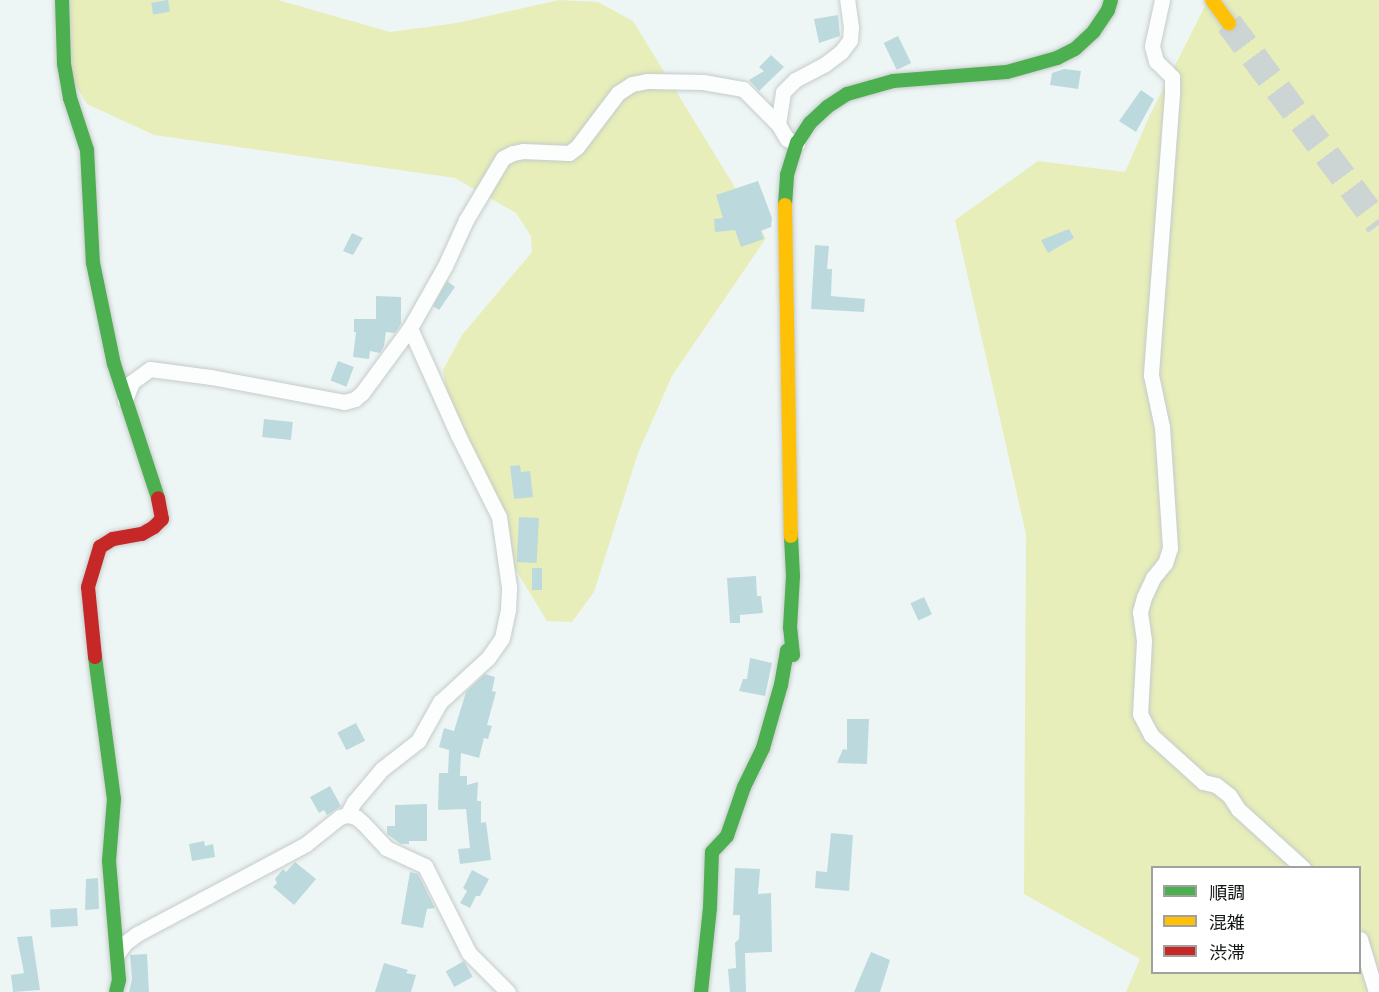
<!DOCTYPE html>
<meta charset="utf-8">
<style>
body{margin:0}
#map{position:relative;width:1379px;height:992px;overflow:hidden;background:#eef6f5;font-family:"DejaVu Sans","Noto Sans JP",sans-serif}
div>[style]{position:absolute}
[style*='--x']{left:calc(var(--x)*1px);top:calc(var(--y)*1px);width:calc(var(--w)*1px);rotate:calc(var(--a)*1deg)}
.green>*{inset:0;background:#e7eeb9}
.building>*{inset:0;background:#bcdadd;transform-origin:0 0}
.highway-tunnel>*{height:27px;margin-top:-13.5px;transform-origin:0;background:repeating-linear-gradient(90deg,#cdd5d4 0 27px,transparent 0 41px)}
.roads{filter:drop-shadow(0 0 2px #c5cbca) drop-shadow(0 0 2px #c5cbca)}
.street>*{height:15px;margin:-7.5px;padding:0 7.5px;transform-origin:7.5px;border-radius:7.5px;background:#fcfefe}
.fast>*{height:14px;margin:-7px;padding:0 7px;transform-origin:7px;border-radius:7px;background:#4caf50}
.slow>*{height:14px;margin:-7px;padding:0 7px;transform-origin:7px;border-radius:7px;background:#ffc107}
.jam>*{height:14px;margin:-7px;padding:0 7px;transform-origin:7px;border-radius:7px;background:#c62828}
span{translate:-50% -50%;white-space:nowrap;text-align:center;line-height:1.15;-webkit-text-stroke:6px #fff;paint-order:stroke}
.legend{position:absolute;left:1151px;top:866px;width:210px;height:108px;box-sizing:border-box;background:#fff;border:2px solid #a0a2a2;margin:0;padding:8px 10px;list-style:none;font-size:18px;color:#121716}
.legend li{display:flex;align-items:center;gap:12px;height:30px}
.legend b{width:30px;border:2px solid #a0a2a2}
</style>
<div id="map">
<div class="green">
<i style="clip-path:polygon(64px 0,278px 0,390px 32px,457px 23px,559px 0,598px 2px,633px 21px,766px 238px,672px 376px,638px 453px,594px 592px,572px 622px,547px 621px,511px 562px,449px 407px,443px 370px,462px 335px,532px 252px,531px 236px,516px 213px,455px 178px,154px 135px,87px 104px,62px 63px)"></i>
<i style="clip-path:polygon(evenodd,1208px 0,1379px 0,1379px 992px,1126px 992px,1140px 959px,1024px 894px,1026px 534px,955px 220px,1038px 161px,1125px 172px,1150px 115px,1208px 0,1152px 868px,1360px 868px,1360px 972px,1152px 972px,1152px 868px)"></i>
</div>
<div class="building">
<i style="left:168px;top:0;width:12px;height:17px;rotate:81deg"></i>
<i style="clip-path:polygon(838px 15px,840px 36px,819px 43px,814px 19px)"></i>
<i style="left:898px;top:36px;width:30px;height:16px;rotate:64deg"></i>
<i style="clip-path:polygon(771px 55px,784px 67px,759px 91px,749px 80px,764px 71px,759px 67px)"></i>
<i style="clip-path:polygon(1064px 69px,1081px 71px,1078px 89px,1050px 85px,1052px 73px)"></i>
<i style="clip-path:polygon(1141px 90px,1154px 99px,1136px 132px,1119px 121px)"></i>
<i style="clip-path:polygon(758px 181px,772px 218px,771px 227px,761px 231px,764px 239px,741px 247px,735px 230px,715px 232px,714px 219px,723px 218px,716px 195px)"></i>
<i style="clip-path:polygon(1069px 229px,1074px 238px,1048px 253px,1041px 240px)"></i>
<i style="clip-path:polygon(352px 233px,363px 238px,353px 255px,343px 251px)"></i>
<i style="clip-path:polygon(815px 245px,829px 246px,827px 269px,832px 269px,831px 296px,865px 299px,864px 312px,811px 309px)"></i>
<i style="clip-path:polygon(447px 281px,455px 287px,439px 310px,433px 306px)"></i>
<i style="clip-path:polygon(376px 296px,401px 297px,401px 324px,395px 333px,386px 332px,384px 346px,380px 353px,370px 351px,369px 359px,353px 357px,356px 332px,354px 332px,354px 319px,376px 319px)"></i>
<i style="left:338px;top:361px;width:17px;height:21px;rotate:21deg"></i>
<i style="left:264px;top:419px;width:29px;height:18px;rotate:6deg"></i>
<i style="clip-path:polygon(520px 465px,521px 472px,530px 471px,533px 497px,514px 499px,510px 466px)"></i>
<i style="left:519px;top:517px;width:20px;height:45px;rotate:3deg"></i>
<i style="left:532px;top:568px;width:10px;height:22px"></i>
<i style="clip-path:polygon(756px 576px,757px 596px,761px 596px,763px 613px,740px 615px,740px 623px,730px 623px,727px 578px)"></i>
<i style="left:924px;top:597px;width:19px;height:15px;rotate:65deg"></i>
<i style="clip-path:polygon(750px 658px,772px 663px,765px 696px,739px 691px,743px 679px,747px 679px)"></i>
<i style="clip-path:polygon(485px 674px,495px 677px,492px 691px,496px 692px,487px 725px,492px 726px,488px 739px,484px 738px,479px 758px,461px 753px,460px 776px,467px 776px,467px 785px,478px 782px,477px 801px,481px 801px,481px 823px,486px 822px,491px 860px,460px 864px,458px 849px,470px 848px,466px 809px,438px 810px,439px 773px,448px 773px,449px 750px,439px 747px,444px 728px,454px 731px,466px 692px)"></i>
<i style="clip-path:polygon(847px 719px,869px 719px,867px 764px,837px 763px,843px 749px,847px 750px)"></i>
<i style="left:356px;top:723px;width:20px;height:21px;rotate:63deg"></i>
<i style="clip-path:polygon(330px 786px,341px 806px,327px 815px,324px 810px,319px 813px,310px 797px)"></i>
<i style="clip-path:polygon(427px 804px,427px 841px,409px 841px,409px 844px,401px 844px,387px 834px,387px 826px,395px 826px,395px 805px)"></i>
<i style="clip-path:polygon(831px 833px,853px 835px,849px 891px,815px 888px,816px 871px,827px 872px)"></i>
<i style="clip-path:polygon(204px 841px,205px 846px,213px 844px,215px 857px,192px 861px,189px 844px)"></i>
<i style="clip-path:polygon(295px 862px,316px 879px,294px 905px,273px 887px,277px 883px,275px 879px,283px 869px,286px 872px)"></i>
<i style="clip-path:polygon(735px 868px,760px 869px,758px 894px,771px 893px,772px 952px,745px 953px,746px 992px,730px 992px,728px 969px,736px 968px,735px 943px,739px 939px,740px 915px,733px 915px)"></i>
<i style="clip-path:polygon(472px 870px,489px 879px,480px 896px,476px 896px,470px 908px,460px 903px,467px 891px,463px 888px)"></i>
<i style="clip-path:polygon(410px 872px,418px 874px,435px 908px,427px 909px,423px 928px,401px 924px)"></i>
<i style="clip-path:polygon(98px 878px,99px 909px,85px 910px,86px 879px)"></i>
<i style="left:77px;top:908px;width:18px;height:27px;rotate:87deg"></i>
<i style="clip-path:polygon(32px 936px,40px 990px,13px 992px,11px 975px,24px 973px,17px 937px)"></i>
<i style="clip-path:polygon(871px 952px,890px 960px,880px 992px,854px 992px)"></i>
<i style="clip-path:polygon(147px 954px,149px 992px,129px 992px,132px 979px,130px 955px)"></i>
<i style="left:464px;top:961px;width:18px;height:21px;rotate:61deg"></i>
<i style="clip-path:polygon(384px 963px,408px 970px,406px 973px,416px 975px,411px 992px,375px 992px)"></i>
</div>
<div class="highway-tunnel">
<i style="--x:1229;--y:23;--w:251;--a:53.3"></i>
</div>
<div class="roads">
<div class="street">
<i style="--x:1162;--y:0;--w:47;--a:102.3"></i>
<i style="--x:1152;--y:46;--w:16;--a:75"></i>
<i style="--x:1156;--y:61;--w:23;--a:45"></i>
<i style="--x:1172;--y:77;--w:17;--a:90"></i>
<i style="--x:1172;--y:94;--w:282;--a:94.3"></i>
<i style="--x:1151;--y:375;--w:53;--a:78.1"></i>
<i style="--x:1162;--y:427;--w:121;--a:86.2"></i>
<i style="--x:1170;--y:548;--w:16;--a:108"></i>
<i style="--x:1165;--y:563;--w:19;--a:129"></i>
<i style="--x:1153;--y:578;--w:21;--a:115"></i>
<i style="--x:1144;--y:597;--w:16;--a:105"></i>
<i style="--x:1140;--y:612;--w:29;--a:82"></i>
<i style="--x:1144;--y:641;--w:73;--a:93.1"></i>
<i style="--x:1140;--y:714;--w:24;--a:62"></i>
<i style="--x:1151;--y:735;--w:70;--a:42.1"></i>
<i style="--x:1203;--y:782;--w:13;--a:13"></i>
<i style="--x:1216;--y:785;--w:16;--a:38"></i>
<i style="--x:1229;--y:795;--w:17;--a:57"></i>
<i style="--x:1238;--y:809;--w:88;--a:42.2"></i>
<i style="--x:778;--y:124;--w:32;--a:-81"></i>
<i style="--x:783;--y:92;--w:17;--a:-45"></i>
<i style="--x:795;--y:80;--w:34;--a:-28"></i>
<i style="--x:825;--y:64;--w:20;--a:-37"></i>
<i style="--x:841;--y:52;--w:15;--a:-53"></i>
<i style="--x:850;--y:40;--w:13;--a:-86"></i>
<i style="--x:851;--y:27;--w:27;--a:-98"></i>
<i style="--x:125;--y:400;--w:19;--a:-69"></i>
<i style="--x:132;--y:382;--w:22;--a:-36"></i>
<i style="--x:150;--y:369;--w:62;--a:7.5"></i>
<i style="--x:211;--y:377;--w:135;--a:10.6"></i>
<i style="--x:344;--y:402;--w:11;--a:-15"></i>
<i style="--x:355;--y:399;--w:9;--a:-41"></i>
<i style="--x:362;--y:393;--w:81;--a:-53.6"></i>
<i style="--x:410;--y:328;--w:71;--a:-60.6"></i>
<i style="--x:445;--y:266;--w:51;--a:-65.5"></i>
<i style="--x:466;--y:220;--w:72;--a:-59.2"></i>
<i style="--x:503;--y:158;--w:11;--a:-27"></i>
<i style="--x:513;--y:153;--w:10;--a:-11"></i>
<i style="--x:523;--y:151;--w:46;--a:2.5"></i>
<i style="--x:569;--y:153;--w:10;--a:-37"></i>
<i style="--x:577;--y:147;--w:68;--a:-52.8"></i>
<i style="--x:618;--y:93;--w:17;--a:-33"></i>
<i style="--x:632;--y:84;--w:16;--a:-11"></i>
<i style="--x:648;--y:81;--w:55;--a:1"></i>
<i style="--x:703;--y:82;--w:41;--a:9.9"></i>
<i style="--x:743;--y:89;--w:49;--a:45"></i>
<i style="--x:778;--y:124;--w:17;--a:59"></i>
<i style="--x:787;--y:139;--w:11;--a:22"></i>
<i style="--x:347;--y:815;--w:15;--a:-62"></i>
<i style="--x:354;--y:802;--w:43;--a:-49.7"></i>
<i style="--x:382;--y:769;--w:46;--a:-37.9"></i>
<i style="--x:418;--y:741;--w:45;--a:-60.6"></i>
<i style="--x:440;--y:702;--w:65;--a:-42.5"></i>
<i style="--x:488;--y:658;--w:24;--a:-55"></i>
<i style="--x:502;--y:638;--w:30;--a:-78"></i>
<i style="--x:508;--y:609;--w:22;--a:-87"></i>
<i style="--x:509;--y:587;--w:71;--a:-98.1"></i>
<i style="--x:499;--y:517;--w:92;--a:-116.6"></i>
<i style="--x:458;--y:435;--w:117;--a:-114.2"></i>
<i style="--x:1360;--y:939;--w:55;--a:73.2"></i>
<i style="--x:117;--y:954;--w:14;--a:-54"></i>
<i style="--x:125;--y:943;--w:15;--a:-37"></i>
<i style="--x:137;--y:934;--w:191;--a:-28"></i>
<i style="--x:306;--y:844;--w:43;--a:-38.5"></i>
<i style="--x:340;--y:817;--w:7;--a:-16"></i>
<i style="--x:347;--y:815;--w:9;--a:13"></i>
<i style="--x:356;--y:817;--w:9;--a:41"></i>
<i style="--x:363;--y:823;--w:34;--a:47"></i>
<i style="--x:386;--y:848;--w:43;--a:24.8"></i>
<i style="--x:425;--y:866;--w:97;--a:63.2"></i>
<i style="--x:469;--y:953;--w:55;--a:45"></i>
</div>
<div class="fast">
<i style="--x:62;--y:0;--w:64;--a:88.2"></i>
<i style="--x:64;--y:64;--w:35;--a:80"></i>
<i style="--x:70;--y:98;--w:55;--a:71.9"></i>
<i style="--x:87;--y:150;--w:113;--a:87"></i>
<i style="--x:93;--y:263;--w:103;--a:78.3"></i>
<i style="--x:114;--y:364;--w:141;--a:71.8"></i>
<i style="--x:785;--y:205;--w:30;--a:-86"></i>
<i style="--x:787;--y:175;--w:34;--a:-73"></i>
<i style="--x:797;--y:143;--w:24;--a:-57"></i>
<i style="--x:810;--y:123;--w:23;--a:-43"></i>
<i style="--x:827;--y:107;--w:24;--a:-33"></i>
<i style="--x:847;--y:94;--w:48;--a:-15.8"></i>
<i style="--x:893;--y:81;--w:114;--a:-4.5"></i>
<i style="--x:1007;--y:72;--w:52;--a:-15.6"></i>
<i style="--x:1057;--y:58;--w:20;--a:-27"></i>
<i style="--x:1075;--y:49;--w:26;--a:-43"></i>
<i style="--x:1094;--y:31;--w:25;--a:-56"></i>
<i style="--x:1108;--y:10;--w:10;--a:-73"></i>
<i style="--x:95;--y:657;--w:143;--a:82.4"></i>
<i style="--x:114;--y:799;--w:62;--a:94.6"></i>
<i style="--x:109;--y:861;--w:119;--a:85.2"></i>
<i style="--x:119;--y:980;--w:12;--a:104"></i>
<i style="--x:701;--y:992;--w:84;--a:-83.9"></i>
<i style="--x:710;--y:908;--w:56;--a:-88"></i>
<i style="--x:712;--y:852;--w:22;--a:-47"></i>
<i style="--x:727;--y:836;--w:52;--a:-70.9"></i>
<i style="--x:744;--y:787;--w:43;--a:-64"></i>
<i style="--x:763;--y:748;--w:66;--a:-74.1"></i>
<i style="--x:781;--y:685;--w:35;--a:-80"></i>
<i style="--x:787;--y:651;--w:7;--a:34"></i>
<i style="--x:793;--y:655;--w:27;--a:-96"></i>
<i style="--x:790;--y:628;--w:52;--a:-86.7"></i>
<i style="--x:793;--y:576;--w:40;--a:-92.9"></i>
</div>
<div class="slow">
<i style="--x:1212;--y:0;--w:29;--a:54"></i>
<i style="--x:785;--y:205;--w:331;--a:89"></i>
</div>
<div class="jam">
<i style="--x:95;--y:657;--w:70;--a:-95.7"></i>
<i style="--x:88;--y:587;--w:42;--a:-73.3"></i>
<i style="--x:100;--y:547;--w:15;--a:-32"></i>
<i style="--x:113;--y:539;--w:29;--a:-10"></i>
<i style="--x:142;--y:534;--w:14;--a:-30"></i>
<i style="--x:154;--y:527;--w:11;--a:-45"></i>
<i style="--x:162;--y:519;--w:21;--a:-101"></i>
</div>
</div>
<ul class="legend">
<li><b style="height:8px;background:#4caf50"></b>順調</li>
<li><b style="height:8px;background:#ffc107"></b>混雑</li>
<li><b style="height:8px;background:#c62828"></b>渋滞</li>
</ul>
</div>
